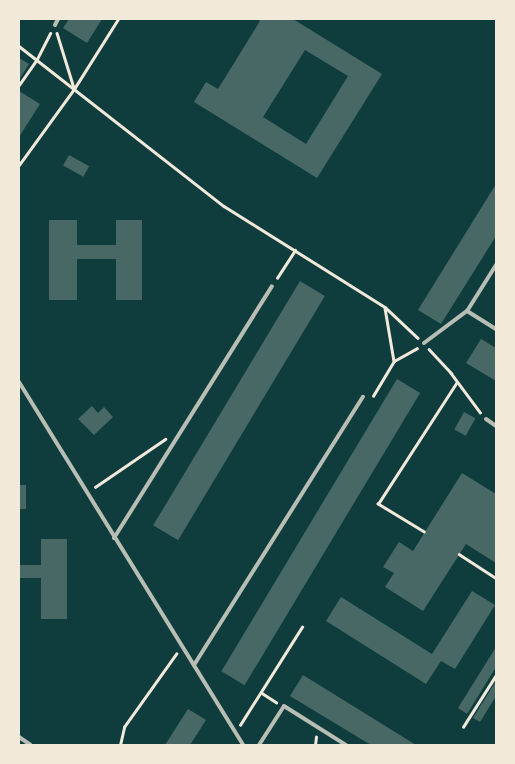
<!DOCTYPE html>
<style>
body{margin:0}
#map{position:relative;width:515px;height:764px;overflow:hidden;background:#0f3d3e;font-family:"Fira Sans",sans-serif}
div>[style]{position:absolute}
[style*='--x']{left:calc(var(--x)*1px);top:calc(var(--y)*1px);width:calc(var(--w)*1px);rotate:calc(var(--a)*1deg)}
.building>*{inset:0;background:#486865;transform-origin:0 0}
.path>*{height:2.5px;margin:-1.25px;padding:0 1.25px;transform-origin:1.25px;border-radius:1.25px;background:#f1e9da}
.service>*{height:4px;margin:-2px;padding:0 2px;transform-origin:2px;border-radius:2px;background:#b8beb3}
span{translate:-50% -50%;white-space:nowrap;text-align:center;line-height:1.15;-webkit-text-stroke:4.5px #f1e9da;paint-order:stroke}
.frame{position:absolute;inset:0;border:20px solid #f1e9da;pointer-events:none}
</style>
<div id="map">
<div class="building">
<i style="clip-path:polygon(69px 19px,102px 19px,87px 43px,63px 28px)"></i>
<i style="clip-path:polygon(evenodd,257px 19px,293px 19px,382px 74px,317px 178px,194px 102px,206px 82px,218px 89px,260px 21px,257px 19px,305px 50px,348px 76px,306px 144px,263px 117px,305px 50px)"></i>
<i style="clip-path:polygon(19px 58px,29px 64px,19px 80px)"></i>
<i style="clip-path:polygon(19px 91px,40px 104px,19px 137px)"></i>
<i style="left:69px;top:155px;width:23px;height:12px;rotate:29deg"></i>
<i style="clip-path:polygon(496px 184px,496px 236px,441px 324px,418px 310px)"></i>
<i style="clip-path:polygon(49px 220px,77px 220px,77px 245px,116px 245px,116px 220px,142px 220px,142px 300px,116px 300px,116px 259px,77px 259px,77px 300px,49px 300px)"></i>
<i style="left:300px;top:281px;width:29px;height:285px;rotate:31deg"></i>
<i style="clip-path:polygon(481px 339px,496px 348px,496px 381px,466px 363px)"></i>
<i style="left:397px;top:379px;width:27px;height:341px;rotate:31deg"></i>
<i style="clip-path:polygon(92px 406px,98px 413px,104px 407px,113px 417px,94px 435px,78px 419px)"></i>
<i style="left:464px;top:412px;width:13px;height:20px;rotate:29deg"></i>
<i style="clip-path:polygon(462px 473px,496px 494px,496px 563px,466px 544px,423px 611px,385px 587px,394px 573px,383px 567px,399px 542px,413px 551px)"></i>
<i style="left:19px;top:485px;width:7px;height:24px"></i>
<i style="clip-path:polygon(41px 539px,67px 539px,67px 619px,41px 619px,41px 578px,19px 578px,19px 565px,41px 565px)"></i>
<i style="clip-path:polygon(472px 591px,495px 605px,455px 669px,441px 661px,426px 684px,326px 621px,341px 597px,432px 654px)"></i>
<i style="clip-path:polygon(496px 647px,496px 667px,467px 714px,458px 708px)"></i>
<i style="clip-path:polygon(303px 675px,416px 745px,371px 745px,290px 696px)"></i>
<i style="clip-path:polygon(496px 681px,496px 696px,480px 722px,473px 718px)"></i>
<i style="clip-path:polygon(188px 709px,206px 720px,190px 745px,165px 745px)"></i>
</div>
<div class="path">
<i style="--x:57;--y:33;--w:58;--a:72.8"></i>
<i style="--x:19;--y:46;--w:260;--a:38"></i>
<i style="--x:224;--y:206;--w:190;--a:32.1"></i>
<i style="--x:385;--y:307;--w:45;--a:43.2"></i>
<i style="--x:19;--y:85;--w:29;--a:-55"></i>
<i style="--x:36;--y:61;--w:31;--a:-63"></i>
<i style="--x:19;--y:165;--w:94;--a:-54.1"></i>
<i style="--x:74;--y:89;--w:83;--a:-57.8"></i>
<i style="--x:277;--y:278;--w:33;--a:-57"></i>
<i style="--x:385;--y:308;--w:54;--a:80.4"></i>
<i style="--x:429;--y:349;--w:33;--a:47"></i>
<i style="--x:451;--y:373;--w:49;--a:53.4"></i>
<i style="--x:373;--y:396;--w:41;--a:-59"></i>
<i style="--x:394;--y:361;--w:26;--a:-29"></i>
<i style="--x:95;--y:487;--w:85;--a:-34.4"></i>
<i style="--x:424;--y:532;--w:54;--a:-148.7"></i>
<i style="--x:378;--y:504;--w:145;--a:-57.1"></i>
<i style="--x:459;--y:554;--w:44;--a:33"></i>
<i style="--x:262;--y:693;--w:17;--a:33"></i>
<i style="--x:240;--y:725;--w:116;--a:-57.7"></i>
<i style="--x:463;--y:727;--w:62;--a:-57.6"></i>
<i style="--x:120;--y:745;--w:18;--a:-77"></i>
<i style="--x:124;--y:727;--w:90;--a:-54.5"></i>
<i style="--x:315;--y:745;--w:8;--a:-83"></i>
</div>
<div class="service">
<i style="--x:55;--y:25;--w:7;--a:-63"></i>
<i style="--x:496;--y:265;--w:54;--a:122.2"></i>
<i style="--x:467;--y:311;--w:34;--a:32"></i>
<i style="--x:424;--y:343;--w:54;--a:-36.7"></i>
<i style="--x:19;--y:382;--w:427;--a:58.3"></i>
<i style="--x:486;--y:419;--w:12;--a:35"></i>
<i style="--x:114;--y:538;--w:297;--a:-57.9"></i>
<i style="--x:194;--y:665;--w:317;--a:-57.8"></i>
<i style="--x:19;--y:737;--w:14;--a:34"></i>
<i style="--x:259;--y:745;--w:46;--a:-57.3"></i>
<i style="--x:284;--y:706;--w:73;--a:32.2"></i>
</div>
<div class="frame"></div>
</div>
